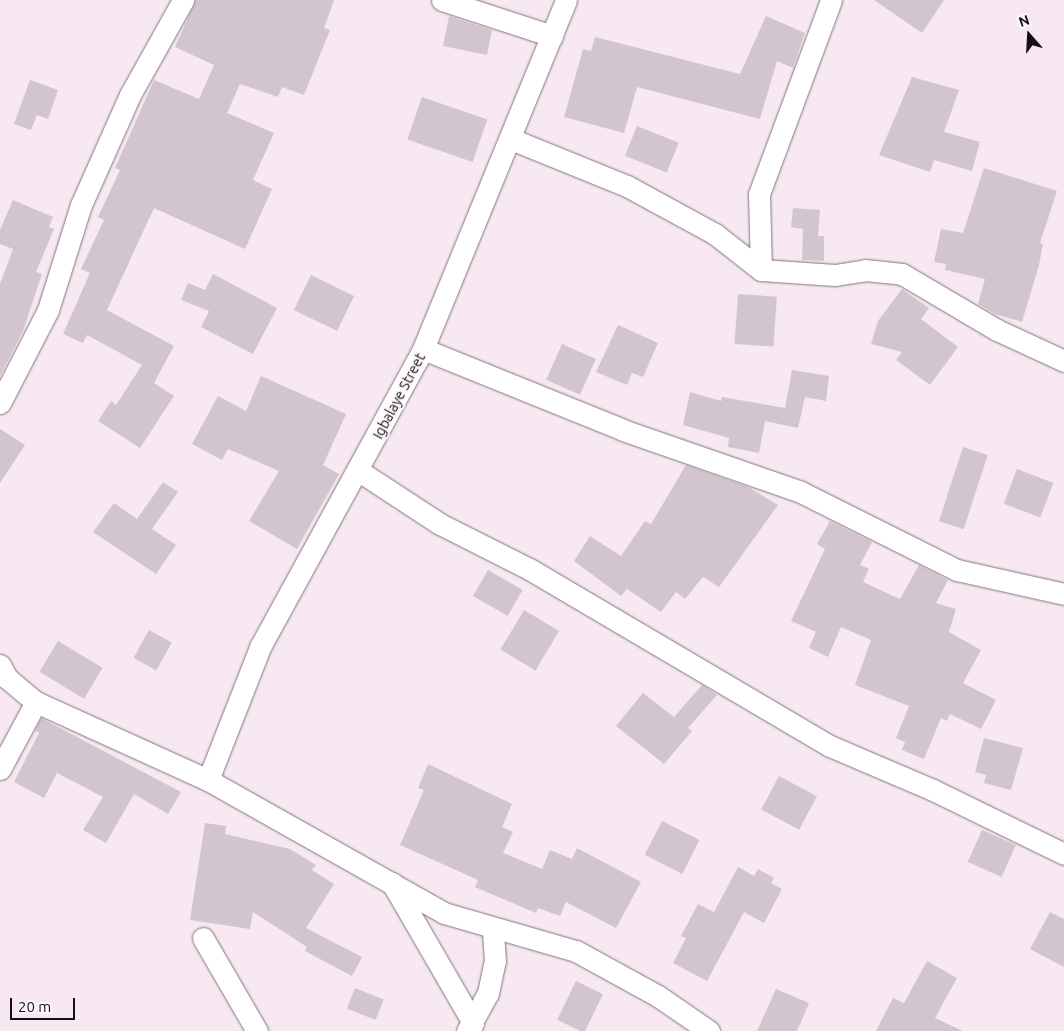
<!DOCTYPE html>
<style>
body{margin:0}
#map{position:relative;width:1064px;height:1031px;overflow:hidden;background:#f7e8f2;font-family:Ubuntu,sans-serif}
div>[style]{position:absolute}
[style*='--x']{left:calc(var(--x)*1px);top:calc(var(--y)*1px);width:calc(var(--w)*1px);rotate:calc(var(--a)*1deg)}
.building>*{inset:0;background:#d3c5cf;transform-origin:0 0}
.roads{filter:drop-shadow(0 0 1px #82747d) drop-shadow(0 0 1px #82747d)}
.minor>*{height:21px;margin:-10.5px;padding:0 10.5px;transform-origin:10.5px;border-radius:10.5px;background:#fff}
span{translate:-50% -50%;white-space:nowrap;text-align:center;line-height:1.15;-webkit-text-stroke:4.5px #fef8fc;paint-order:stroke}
.street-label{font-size:14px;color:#140f12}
.north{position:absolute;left:1004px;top:10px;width:50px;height:50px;-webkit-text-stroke:4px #fef8fc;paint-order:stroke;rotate:341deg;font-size:14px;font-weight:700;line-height:20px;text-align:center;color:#140f12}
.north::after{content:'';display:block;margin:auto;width:18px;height:22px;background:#140f12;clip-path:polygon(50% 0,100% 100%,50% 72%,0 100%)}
.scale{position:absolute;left:10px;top:998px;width:65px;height:22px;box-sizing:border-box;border:2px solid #140f12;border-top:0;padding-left:6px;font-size:15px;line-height:18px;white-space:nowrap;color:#140f12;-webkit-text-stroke:4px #fef8fc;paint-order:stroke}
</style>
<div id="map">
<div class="building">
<i style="clip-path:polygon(196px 0,334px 0,324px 28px,330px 30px,304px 95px,282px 87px,278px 97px,240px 84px,227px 113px,274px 133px,253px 180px,272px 189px,245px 249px,154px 208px,107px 310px,174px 346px,154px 383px,174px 396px,140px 448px,98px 421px,111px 401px,116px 405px,142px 365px,87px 335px,83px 343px,63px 334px,90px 273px,81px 269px,104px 220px,98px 217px,120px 170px,115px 168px,154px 80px,199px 99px,214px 65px,175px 47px)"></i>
<i style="clip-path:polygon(874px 0,944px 0,922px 33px)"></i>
<i style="clip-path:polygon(449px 16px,492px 30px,487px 55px,443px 46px)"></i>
<i style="clip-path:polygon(766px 16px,805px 33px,793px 68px,777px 61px,760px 119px,637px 87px,624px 133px,564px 117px,583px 49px,591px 51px,595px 37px,740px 74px)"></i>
<i style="clip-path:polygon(912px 77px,959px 90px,944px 132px,980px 142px,972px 171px,934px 160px,930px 172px,879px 155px)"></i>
<i style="clip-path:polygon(30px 80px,58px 90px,48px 119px,37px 115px,31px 130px,14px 124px)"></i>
<i style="left:422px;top:97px;width:69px;height:45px;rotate:19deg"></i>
<i style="left:637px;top:126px;width:45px;height:32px;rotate:22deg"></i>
<i style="clip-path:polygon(984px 168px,1057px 191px,1040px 243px,1043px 244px,1039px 265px,1022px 322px,995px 314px,978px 304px,985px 279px,945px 270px,946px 264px,934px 262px,941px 229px,963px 233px)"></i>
<i style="clip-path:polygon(13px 200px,53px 217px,49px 227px,54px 229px,36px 272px,42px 274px,23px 331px,0 376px,0 284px,13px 249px,0 244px,0 230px)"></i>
<i style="clip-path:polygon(793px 208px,820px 210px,818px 236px,824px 236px,824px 261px,802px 260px,803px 229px,791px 227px)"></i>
<i style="clip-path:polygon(213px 274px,277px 308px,253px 354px,201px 327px,209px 311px,181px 300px,188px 283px,205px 290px)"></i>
<i style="left:311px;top:275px;width:48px;height:39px;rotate:26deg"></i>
<i style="clip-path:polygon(902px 289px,929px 308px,921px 319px,958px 347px,930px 385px,896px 360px,902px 352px,871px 344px,878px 321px)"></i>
<i style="left:738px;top:294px;width:39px;height:50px;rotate:4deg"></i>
<i style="clip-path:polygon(618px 325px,658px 343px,643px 377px,632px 373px,627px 385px,596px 372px)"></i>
<i style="left:562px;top:344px;width:37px;height:39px;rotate:24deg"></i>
<i style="clip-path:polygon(792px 370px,829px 376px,826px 401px,805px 397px,798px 428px,765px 421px,759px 453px,728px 447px,729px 438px,683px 425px,690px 392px,721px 401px,722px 397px,785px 408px)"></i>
<i style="clip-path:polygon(261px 376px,346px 414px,323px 465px,339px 474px,297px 549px,249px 521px,279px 471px,228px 449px,222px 460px,192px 444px,218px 396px,246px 411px)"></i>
<i style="clip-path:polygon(0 429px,25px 445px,0 483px)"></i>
<i style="left:963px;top:447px;width:26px;height:78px;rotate:18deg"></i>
<i style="clip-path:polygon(686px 465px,748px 487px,778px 505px,719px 587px,703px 577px,685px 599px,676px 592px,661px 612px,627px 589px,621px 596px,574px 561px,590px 536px,621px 556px,645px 521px,651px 524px)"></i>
<i style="left:1017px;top:469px;width:39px;height:37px;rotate:21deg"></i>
<i style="clip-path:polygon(163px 482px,178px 492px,152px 529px,176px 545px,156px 574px,93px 532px,114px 503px,137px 519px)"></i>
<i style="clip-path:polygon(830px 521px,872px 542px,860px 565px,869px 569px,863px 582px,900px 599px,919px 565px,948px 580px,936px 603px,956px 609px,949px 632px,981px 650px,963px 683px,996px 700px,981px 729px,950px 714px,947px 721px,941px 718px,924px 759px,902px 750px,905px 742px,896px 738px,909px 706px,855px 685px,871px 640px,841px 627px,828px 657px,809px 648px,816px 632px,791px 621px,825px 549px,817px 544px)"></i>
<i style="left:488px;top:570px;width:40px;height:30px;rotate:30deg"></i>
<i style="left:524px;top:610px;width:41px;height:46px;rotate:31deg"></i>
<i style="left:149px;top:630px;width:26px;height:32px;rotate:29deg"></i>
<i style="left:58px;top:641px;width:52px;height:36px;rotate:31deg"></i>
<i style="clip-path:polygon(702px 685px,717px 695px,688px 728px,692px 731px,664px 764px,616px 726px,643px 693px,674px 717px)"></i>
<i style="clip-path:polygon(41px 718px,181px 792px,168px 814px,134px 794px,106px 843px,83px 830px,103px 797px,57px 773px,44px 798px,14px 782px,39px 733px,35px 731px)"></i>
<i style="clip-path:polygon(984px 738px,1023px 748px,1011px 790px,984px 783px,986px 775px,975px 772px)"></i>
<i style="clip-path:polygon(428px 764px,512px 804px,502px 827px,513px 832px,503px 853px,542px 869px,550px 850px,572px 859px,577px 848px,641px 882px,616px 928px,566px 902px,560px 916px,538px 908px,536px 913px,475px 887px,478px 880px,400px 845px,424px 790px,418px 788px)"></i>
<i style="left:779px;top:776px;width:43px;height:38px;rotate:28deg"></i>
<i style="left:662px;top:821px;width:42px;height:38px;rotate:27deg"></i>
<i style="clip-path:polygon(205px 823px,226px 826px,225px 834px,290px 849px,316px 865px,312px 870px,334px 884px,306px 928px,362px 957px,352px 976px,305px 951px,307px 947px,253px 912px,250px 929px,190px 920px)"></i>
<i style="left:982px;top:830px;width:37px;height:35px;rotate:24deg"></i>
<i style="clip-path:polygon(738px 867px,754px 876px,758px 869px,774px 878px,771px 883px,782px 889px,764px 923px,744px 912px,707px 981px,673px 963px,686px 938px,681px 936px,698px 904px,714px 912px)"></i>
<i style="clip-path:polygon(1050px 912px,1064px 919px,1064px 967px,1030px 949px)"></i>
<i style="clip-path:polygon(927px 961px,957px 978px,935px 1018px,963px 1031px,876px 1031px,893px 998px,904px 1003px)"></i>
<i style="left:576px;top:981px;width:30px;height:43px;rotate:26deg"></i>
<i style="left:355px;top:988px;width:31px;height:22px;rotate:22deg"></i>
<i style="clip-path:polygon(776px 989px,809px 1003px,797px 1031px,757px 1031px)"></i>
</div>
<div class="roads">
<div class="minor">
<i style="--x:442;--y:0;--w:116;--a:18.1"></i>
<i style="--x:511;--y:139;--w:125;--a:22.1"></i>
<i style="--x:627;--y:186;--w:100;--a:28.6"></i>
<i style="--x:715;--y:234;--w:58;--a:38"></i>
<i style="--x:761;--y:270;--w:74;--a:3.9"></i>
<i style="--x:835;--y:275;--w:30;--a:-9"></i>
<i style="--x:865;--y:270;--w:37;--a:6"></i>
<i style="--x:902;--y:274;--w:110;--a:30.5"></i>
<i style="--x:997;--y:330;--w:74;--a:24.8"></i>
<i style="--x:761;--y:270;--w:76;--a:-91.5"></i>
<i style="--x:759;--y:194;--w:207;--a:-69.6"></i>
<i style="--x:423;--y:349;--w:216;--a:22"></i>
<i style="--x:623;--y:430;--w:188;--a:19.2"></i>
<i style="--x:801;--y:492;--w:174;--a:26.6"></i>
<i style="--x:957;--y:570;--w:110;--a:12.6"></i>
<i style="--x:0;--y:403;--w:105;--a:-62.7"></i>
<i style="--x:48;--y:310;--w:110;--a:-72.6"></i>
<i style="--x:81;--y:205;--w:120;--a:-66"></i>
<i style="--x:130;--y:95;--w:109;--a:-60.8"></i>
<i style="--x:359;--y:471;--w:97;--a:33.2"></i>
<i style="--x:440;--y:524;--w:102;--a:26.8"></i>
<i style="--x:531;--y:570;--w:347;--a:30.5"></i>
<i style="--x:830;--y:746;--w:112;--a:23.1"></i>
<i style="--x:933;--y:790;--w:146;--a:26"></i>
<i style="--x:0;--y:665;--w:15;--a:62"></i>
<i style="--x:7;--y:678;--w:38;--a:40"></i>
<i style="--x:36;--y:702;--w:189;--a:24.4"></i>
<i style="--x:208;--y:780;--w:271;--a:29.4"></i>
<i style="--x:444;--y:913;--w:137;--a:16.1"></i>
<i style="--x:576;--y:951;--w:94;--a:28.8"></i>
<i style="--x:658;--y:996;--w:62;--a:34.5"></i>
<i style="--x:0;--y:769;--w:76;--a:-61.8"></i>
<i style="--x:208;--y:780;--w:143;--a:-68.6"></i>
<i style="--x:260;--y:647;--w:340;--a:-61.3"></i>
<i style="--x:423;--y:349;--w:377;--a:-67.7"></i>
<i style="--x:392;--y:883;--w:162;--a:59.9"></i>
<i style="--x:203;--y:938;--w:108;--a:59.9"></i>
<i style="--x:467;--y:1031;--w:43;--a:-61.1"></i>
<i style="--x:488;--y:993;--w:33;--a:-78"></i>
<i style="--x:495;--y:961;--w:31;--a:-94"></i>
</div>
</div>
<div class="street-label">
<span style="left:399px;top:396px;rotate:-62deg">Igbalaye Street</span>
</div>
<div class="north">N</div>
<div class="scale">20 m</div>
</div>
